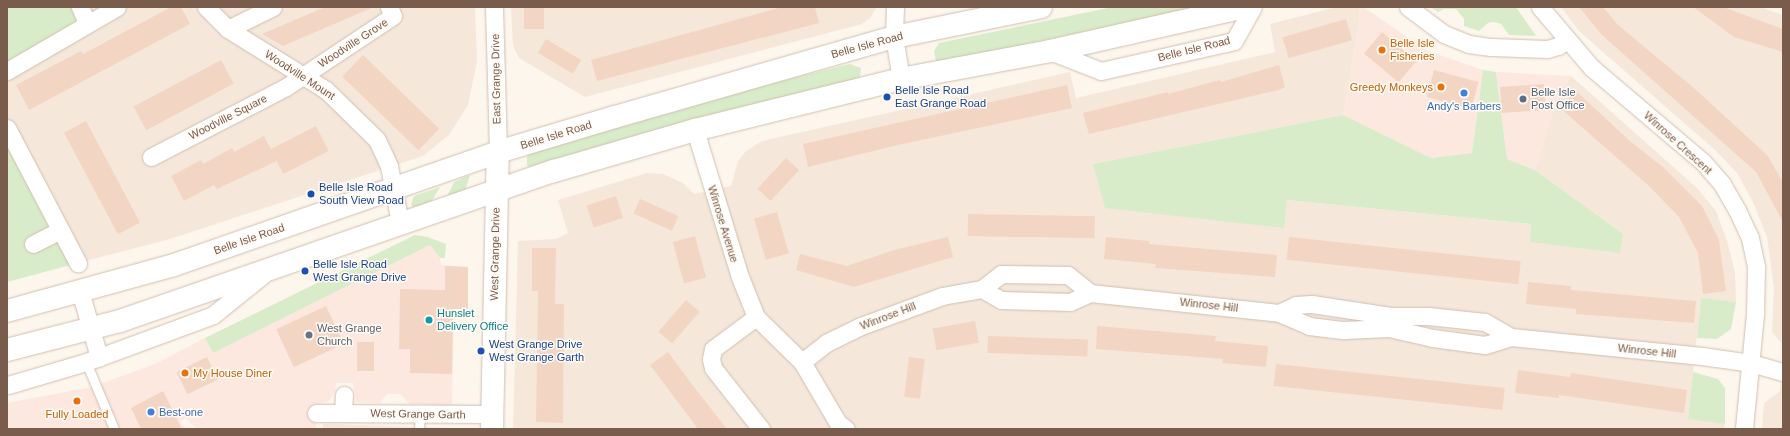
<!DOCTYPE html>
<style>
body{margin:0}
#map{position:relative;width:1790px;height:436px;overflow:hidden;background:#fdf6ec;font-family:Arial,sans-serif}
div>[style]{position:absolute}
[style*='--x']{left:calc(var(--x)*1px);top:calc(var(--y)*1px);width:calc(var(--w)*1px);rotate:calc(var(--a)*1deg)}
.residential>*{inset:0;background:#f5e8da}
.commercial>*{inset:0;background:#fde8e0}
.green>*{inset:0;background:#d8ecc9}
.building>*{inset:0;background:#f3d5c3;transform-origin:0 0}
.roads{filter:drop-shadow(0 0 1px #d1beb0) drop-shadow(0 0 1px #d1beb0)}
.service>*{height:9px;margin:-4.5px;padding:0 4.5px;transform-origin:4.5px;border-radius:4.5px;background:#fff}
.minor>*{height:17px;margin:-8.5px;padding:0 8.5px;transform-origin:8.5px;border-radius:8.5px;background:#fff}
.tertiary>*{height:22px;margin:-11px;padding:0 11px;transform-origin:11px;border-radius:11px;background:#fff}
.dots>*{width:11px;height:11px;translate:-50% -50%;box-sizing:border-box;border:2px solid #fffaf3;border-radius:50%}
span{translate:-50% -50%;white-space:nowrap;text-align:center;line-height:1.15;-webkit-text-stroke:3px #fffaf3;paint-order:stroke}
.street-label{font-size:11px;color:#7a5c4d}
.food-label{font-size:11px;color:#c56008}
.left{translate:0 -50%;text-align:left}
.right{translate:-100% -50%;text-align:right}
.transit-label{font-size:11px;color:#164399}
.service-label{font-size:11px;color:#4e5e75}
.shop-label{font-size:11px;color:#366cbe}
.culture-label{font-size:11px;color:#0d838f}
.worship-label{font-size:11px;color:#5b616d}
.frame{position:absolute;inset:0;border:8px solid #7a5c4d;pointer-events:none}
</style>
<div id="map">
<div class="residential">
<i style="clip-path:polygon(80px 7px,475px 7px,477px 61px,468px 105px,449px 135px,423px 156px,170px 239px,78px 263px,7px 128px,7px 71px)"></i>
<i style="clip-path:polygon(511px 7px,877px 7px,870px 18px,862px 24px,585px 97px,519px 58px,513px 46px)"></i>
<i style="clip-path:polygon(1337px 7px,1358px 7px,1360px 17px,1343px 115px,1093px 164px,1283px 228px,1287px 200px,1531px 224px,1530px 242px,1623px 234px,1535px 170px,1556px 101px,1571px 76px,1697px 188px,1716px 211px,1727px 241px,1735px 272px,1736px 302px,1701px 299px,1688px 418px,1725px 424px,1724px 429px,513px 429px,518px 241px,556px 239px,568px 233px,558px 200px,647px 173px,663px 174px,683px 183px,694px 194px,731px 186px,738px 161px,746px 151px,762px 141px,1070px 72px,1076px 98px,1275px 52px,1270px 24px)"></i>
<i style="clip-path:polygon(1561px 7px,1761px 7px,1783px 15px,1783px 345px,1772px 332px,1774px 288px,1767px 237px,1753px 202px,1737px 173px,1716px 151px,1579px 31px)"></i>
<i style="clip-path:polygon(1783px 354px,1783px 429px,1762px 429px,1764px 403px,1780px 391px)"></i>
<i style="clip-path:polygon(323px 424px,450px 428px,451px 429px,323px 429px)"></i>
</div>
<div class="commercial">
<i style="clip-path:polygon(1358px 7px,1364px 7px,1425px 50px,1483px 70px,1472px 153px,1431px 158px,1343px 115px,1360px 17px)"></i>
<i style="clip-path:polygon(1496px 72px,1571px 76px,1556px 101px,1535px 170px,1507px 159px)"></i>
<i style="clip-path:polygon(430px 245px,440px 258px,441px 265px,468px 267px,468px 309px,454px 309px,452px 405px,410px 404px,400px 394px,387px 394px,380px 403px,356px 402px,353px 383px,336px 383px,335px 392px,328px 402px,317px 404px,316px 429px,197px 429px,185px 418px,180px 422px,186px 429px,7px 429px,7px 403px,92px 387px,155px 364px,205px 338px,213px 353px)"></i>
</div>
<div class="green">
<i style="clip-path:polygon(7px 7px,80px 7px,87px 23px,7px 71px)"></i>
<i style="clip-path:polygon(1113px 7px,1200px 7px,938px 63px,936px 61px,934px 51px,939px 43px)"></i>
<i style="clip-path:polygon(1430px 7px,1516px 7px,1536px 36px,1509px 35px,1501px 24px,1494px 22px,1488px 23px,1479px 31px,1464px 26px,1464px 19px,1456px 9px,1444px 9px,1438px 12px)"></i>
<i style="clip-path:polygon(850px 64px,861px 68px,860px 79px,531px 169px,527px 165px,527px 157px,531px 153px,727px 94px)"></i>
<i style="clip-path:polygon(1483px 70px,1496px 72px,1507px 159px,1535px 170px,1623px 234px,1620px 253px,1530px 242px,1531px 224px,1287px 200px,1284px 228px,1105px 208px,1093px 164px,1343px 115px,1431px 158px,1472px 153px)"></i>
<i style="clip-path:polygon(7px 128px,78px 263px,7px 282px)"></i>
<i style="clip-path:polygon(470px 175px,465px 191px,444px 203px,454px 182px)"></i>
<i style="clip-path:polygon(440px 187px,430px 204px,414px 209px,411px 204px,414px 196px)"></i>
<i style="clip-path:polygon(415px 235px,428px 237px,446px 244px,445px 258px,440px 258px,430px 245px,213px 353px,205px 338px)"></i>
<i style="clip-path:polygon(1701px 298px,1736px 302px,1731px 329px,1717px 339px,1697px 338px)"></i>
<i style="clip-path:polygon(1693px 372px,1718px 379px,1725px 388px,1725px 424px,1688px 419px)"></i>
</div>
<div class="building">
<i style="clip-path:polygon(171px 7px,181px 7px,190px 24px,29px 110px,16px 85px,81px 51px,83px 54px)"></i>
<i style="clip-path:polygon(325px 7px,374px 7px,283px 46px,262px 34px)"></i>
<i style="left:524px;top:7px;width:20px;height:22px"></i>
<i style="clip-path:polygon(782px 7px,815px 7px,819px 23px,597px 81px,591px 60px)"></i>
<i style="clip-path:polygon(1579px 7px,1603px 7px,1618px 25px,1694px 88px,1768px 156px,1783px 183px,1783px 222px,1756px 172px,1602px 35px)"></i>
<i style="clip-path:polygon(1693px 7px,1723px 7px,1783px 29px,1783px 52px,1734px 37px)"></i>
<i style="left:1346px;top:19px;width:22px;height:66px;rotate:74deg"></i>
<i style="left:1382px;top:32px;width:45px;height:28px;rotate:40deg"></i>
<i style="left:546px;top:39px;width:41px;height:16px;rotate:31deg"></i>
<i style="left:363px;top:55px;width:106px;height:30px;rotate:44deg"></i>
<i style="left:221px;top:60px;width:27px;height:99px;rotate:62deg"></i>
<i style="clip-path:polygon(1279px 65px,1285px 87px,1279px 90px,1089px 134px,1083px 113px,1168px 92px,1168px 94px,1220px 80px,1221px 82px)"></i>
<i style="left:1434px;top:70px;width:46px;height:28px;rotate:15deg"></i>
<i style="left:1544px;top:84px;width:26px;height:44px;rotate:86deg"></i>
<i style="clip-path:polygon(1067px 85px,1072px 108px,898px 145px,808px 167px,803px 144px)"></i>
<i style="clip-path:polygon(1575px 90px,1631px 142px,1663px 167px,1702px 206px,1719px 240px,1726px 291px,1703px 294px,1698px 253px,1679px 217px,1649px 186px,1559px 107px)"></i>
<i style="left:86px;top:121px;width:115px;height:25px;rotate:62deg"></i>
<i style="left:316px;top:126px;width:28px;height:51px;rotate:63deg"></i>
<i style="clip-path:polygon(264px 136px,277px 161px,217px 189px,214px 185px,184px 201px,171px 176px,201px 160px,203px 164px,232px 148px,234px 152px)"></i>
<i style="left:786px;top:158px;width:18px;height:42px;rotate:43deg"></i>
<i style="left:616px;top:196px;width:23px;height:31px;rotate:72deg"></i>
<i style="left:640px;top:199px;width:42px;height:16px;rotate:24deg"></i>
<i style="left:777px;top:212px;width:43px;height:24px;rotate:74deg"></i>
<i style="left:968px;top:214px;width:127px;height:22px;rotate:1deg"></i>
<i style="left:695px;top:236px;width:43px;height:23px;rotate:75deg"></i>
<i style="clip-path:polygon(948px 237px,953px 257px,854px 287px,796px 270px,800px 254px,847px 266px,894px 250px)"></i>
<i style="clip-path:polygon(1106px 237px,1149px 241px,1149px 244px,1277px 255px,1275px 277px,1155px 268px,1156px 264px,1104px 259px)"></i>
<i style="left:1289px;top:237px;width:233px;height:23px;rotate:6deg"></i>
<i style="clip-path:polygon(532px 248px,556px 248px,555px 304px,564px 304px,563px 423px,536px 422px,538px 291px,532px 291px)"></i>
<i style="clip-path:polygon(445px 266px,468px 267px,468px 309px,454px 309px,453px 320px,452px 374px,410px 373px,410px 349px,399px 349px,400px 289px,445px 290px)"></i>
<i style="clip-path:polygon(1528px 282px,1571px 286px,1571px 290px,1696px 301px,1694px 323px,1576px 314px,1576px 309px,1526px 304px)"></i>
<i style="left:686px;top:300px;width:18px;height:42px;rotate:41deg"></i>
<i style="left:326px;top:306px;width:42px;height:55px;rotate:65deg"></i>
<i style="left:975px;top:321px;width:22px;height:43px;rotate:80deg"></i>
<i style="clip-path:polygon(1097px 326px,1216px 336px,1215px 341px,1268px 346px,1266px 367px,1222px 363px,1223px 359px,1096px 349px)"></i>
<i style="left:988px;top:336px;width:100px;height:17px;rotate:2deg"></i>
<i style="left:357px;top:342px;width:17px;height:29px"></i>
<i style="clip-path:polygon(668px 352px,694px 387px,727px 429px,698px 429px,650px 365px)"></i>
<i style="left:207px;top:357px;width:25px;height:34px;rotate:64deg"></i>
<i style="left:909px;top:357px;width:16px;height:40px;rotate:7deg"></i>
<i style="left:1276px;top:364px;width:230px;height:22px;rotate:6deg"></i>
<i style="clip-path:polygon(1518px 370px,1570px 377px,1571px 373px,1687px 390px,1684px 413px,1559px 395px,1559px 398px,1515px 393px)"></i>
<i style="clip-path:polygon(163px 391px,182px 429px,141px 429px,131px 408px)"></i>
</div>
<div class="roads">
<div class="service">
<i style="--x:86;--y:362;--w:73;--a:67.3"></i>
<i style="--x:419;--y:429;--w:15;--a:-86"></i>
</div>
<div class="minor">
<i style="--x:80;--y:7;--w:17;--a:66"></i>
<i style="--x:206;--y:7;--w:31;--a:45"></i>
<i style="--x:228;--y:29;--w:115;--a:31.9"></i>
<i style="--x:326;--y:90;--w:71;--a:44.4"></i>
<i style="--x:377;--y:140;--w:29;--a:65"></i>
<i style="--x:389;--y:166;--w:58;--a:79.1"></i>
<i style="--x:494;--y:7;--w:145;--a:88.4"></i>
<i style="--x:895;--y:7;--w:30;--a:92"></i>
<i style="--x:894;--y:37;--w:43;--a:80.5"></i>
<i style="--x:1408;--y:7;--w:45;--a:36.9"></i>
<i style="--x:1444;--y:34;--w:27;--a:22"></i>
<i style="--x:1469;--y:44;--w:22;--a:8"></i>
<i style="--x:1491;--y:47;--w:56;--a:2"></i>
<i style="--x:1547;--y:49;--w:11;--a:-15"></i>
<i style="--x:1558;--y:46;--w:11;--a:-34"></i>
<i style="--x:1540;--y:7;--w:80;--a:49.6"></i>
<i style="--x:1592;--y:68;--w:145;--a:40.3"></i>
<i style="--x:1703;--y:162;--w:29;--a:49"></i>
<i style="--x:1722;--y:184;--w:30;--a:60"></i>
<i style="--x:1737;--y:210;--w:31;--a:65"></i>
<i style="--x:1750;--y:238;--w:30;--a:78"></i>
<i style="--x:1756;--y:267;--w:47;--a:91.2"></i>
<i style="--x:1755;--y:314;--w:116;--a:95.5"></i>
<i style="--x:228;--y:29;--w:50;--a:-26.1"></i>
<i style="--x:1050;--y:51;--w:55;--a:21.4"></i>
<i style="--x:1101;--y:71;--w:136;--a:-12.7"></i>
<i style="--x:1234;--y:41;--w:39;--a:-61"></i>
<i style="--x:7;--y:71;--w:127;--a:-30.2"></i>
<i style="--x:7;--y:128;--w:153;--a:62.3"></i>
<i style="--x:695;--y:130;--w:154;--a:73"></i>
<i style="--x:740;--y:277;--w:43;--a:68.2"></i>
<i style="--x:756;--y:317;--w:64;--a:44.4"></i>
<i style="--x:802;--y:362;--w:71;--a:59.5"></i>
<i style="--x:838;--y:423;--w:10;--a:37"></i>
<i style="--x:151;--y:157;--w:152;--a:-27.4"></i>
<i style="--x:286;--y:87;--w:128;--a:-33.6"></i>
<i style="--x:393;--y:16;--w:10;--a:-114"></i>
<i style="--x:33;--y:244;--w:30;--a:-27"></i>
<i style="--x:982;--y:289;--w:22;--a:30"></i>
<i style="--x:1001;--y:300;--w:69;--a:1.7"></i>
<i style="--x:1070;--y:302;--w:22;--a:-24"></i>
<i style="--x:1090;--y:293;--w:190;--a:6"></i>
<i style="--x:1279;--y:313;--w:33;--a:23"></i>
<i style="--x:1309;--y:326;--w:35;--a:7"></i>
<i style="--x:1344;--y:330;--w:45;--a:-2.5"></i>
<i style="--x:1389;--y:328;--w:45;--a:12.8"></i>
<i style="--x:1433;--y:338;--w:52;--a:7.7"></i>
<i style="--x:1485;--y:345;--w:27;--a:-17"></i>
<i style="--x:1511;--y:337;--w:192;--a:5.7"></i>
<i style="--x:1702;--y:356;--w:49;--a:8.1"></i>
<i style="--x:1751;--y:363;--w:33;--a:16"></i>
<i style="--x:80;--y:291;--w:69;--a:73.9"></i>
<i style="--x:1279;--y:313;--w:19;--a:-25"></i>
<i style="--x:1296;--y:305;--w:16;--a:-4"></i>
<i style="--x:1312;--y:304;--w:79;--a:8.7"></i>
<i style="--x:1390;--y:316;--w:38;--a:0"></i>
<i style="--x:1428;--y:316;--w:57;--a:6"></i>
<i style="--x:1485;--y:322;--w:30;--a:30"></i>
<i style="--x:756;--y:317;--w:54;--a:143.3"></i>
<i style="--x:713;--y:349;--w:10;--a:101"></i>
<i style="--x:711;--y:359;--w:9;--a:77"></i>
<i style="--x:713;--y:368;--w:78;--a:51.8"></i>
<i style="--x:802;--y:362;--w:31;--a:-38"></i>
<i style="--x:826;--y:343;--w:39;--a:-26"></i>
<i style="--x:861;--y:326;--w:86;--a:-20.3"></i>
<i style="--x:942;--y:296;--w:41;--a:-9.9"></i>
<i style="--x:982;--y:289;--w:24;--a:-38"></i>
<i style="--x:1001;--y:274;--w:67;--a:0.9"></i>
<i style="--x:1068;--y:275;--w:28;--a:39"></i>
<i style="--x:8;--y:385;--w:81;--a:-16.4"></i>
<i style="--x:86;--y:362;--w:135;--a:-20.3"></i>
<i style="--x:213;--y:315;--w:64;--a:-38.7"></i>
<i style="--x:316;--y:413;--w:176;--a:0.3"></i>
<i style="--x:343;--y:413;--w:18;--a:-87"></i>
</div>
<div class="tertiary">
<i style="--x:7;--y:311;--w:173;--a:-15.4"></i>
<i style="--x:174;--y:265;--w:343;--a:-19.2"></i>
<i style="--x:498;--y:152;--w:122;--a:-16.7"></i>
<i style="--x:615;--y:117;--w:290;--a:-16"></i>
<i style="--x:894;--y:37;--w:150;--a:-11.5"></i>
<i style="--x:7;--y:350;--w:117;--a:-14.4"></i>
<i style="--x:120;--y:321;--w:459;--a:-19.1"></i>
<i style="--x:554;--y:171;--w:147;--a:-16.2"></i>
<i style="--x:695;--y:130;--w:212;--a:-13.9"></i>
<i style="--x:901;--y:79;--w:152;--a:-10.6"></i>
<i style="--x:1050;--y:51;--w:201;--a:-12.7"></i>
<i style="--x:492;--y:429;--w:277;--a:-88.8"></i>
</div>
</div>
<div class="dots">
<i style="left:1382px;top:50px;background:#e8710a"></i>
<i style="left:1441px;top:87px;background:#e8710a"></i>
<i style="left:1464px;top:93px;background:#3f7fe0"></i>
<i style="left:887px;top:97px;background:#1a4fb4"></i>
<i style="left:1523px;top:99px;background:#5c6f8a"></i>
<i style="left:311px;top:194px;background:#1a4fb4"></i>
<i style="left:305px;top:271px;background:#1a4fb4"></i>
<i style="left:429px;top:320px;background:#0f9aa8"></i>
<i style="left:309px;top:335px;background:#6b7280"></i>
<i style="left:481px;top:351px;background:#1a4fb4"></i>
<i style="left:185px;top:373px;background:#e8710a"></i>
<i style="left:77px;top:401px;background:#e8710a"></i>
<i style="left:151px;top:412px;background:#3f7fe0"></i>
</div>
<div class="street-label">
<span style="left:353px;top:43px;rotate:-33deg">Woodville Grove</span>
<span style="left:867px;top:45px;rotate:-15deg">Belle Isle Road</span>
<span style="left:1194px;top:49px;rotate:-14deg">Belle Isle Road</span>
<span style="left:300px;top:75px;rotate:33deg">Woodville Mount</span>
<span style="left:496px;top:79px;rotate:-91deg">East Grange Drive</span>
<span style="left:228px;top:117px;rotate:-27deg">Woodville Square</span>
<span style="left:556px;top:135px;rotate:-17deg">Belle Isle Road</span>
<span style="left:1678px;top:143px;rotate:42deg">Winrose Crescent</span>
<span style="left:723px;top:224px;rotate:73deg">Winrose Avenue</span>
<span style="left:249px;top:239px;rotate:-19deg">Belle Isle Road</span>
<span style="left:495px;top:254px;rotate:-89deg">West Grange Drive</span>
<span style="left:1209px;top:305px;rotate:6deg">Winrose Hill</span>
<span style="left:888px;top:316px;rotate:-21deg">Winrose Hill</span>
<span style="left:1647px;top:351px;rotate:6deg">Winrose Hill</span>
<span style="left:418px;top:414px;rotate:1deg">West Grange Garth</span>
</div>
<div class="food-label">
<span class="left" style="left:1390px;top:50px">Belle Isle<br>Fisheries</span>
<span class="right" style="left:1433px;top:87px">Greedy Monkeys</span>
<span class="left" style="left:193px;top:373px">My House Diner</span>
<span style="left:77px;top:414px">Fully Loaded</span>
</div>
<div class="transit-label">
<span class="left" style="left:895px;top:97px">Belle Isle Road<br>East Grange Road</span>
<span class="left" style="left:319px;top:194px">Belle Isle Road<br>South View Road</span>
<span class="left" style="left:313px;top:271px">Belle Isle Road<br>West Grange Drive</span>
<span class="left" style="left:489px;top:351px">West Grange Drive<br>West Grange Garth</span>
</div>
<div class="service-label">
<span class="left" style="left:1531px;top:99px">Belle Isle<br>Post Office</span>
</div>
<div class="shop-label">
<span style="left:1464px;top:106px">Andy's Barbers</span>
<span class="left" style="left:159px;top:412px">Best-one</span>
</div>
<div class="culture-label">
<span class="left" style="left:437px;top:320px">Hunslet<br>Delivery Office</span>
</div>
<div class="worship-label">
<span class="left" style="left:317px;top:335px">West Grange<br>Church</span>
</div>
<div class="frame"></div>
</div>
